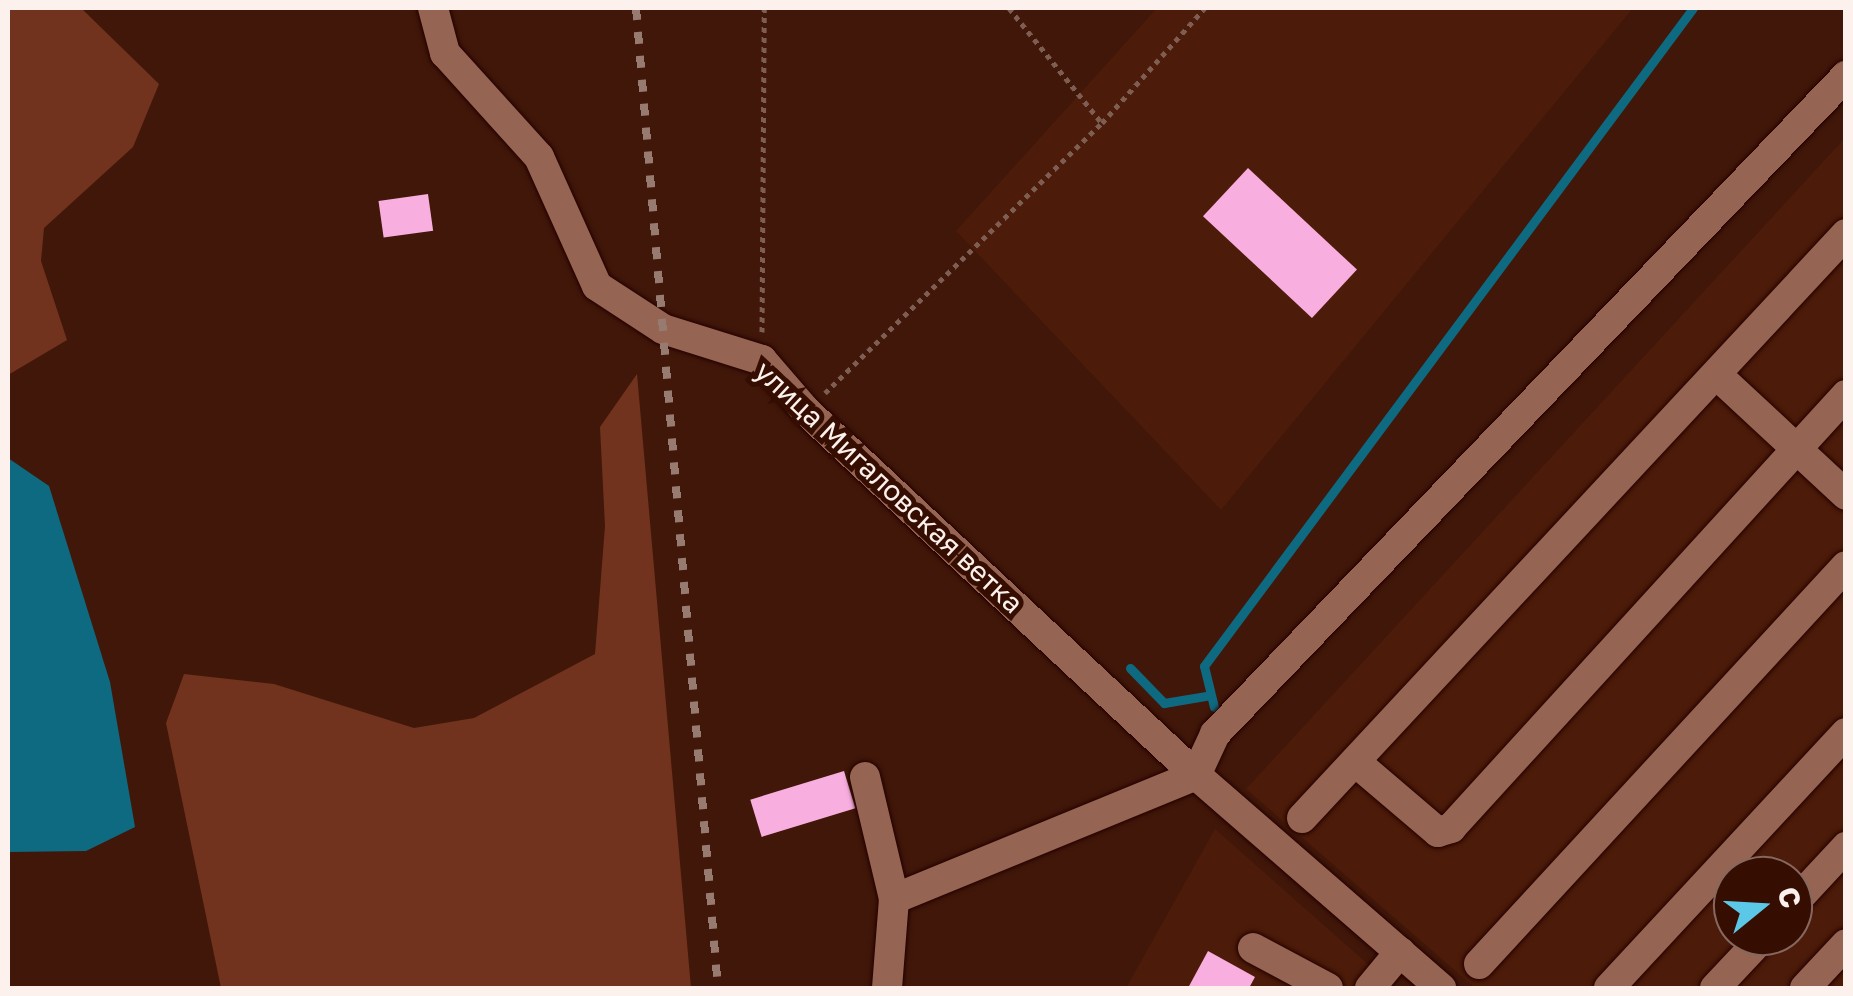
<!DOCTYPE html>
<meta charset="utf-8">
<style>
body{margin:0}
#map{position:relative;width:1853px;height:996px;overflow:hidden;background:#411709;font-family:"Golos Text",sans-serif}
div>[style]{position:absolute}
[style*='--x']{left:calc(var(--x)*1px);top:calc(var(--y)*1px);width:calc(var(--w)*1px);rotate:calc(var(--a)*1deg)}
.built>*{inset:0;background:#4c1b09}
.green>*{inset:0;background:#71331d}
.water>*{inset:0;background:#0e6a80}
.stream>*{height:9px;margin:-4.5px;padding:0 4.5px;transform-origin:4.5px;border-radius:4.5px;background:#0e6a80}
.building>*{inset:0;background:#f8afe0;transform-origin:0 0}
.path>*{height:5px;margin-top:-2.5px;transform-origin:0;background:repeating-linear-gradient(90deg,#7e5d53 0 5px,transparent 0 10px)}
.roads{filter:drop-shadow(0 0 2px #250100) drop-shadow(0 0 2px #250100)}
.minor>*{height:30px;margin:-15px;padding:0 15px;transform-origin:15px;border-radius:15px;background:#956453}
.rail>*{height:8px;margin-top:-4px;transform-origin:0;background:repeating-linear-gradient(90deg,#977b71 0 12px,transparent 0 24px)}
span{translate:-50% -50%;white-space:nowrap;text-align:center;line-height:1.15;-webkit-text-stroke:10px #360d01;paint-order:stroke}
.street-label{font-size:28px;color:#fdf1ed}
.frame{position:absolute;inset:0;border:10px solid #fdf1ed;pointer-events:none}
.north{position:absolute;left:1713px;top:856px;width:100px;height:100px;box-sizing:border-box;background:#360d01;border:2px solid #86685f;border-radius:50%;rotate:72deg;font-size:28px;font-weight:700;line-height:40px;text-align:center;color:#fdf1ed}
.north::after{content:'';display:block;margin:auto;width:35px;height:45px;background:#5bc8e7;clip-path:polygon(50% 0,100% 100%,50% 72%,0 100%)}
</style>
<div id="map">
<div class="built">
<i style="clip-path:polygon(1157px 8px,1633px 8px,1221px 510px,956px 231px)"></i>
<i style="clip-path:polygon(evenodd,1845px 138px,1845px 988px,1475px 988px,1246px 789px,1845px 138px,1733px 876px,1793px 876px,1793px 936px,1733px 936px,1733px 876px)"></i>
<i style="clip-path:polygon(1215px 829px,1395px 988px,1126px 988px)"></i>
</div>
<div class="green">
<i style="clip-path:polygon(8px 8px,81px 8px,159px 84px,133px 147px,44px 228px,41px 261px,67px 340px,8px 375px)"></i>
<i style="clip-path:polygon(637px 374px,691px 988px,221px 988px,166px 723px,184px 674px,274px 684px,414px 728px,474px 718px,595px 654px,605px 526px,600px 427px)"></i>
</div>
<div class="water">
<i style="clip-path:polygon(8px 458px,49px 486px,110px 682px,135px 827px,86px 851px,8px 852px)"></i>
</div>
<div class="stream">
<i style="--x:1130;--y:668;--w:49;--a:45.8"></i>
<i style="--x:1164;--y:703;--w:43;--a:-9.5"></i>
<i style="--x:1214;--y:707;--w:42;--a:-103.7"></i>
<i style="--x:1204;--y:666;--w:820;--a:-53.38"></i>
</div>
<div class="building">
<i style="left:1248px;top:168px;width:149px;height:66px;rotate:43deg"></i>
<i style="left:428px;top:194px;width:37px;height:50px;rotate:82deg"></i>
<i style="left:844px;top:771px;width:39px;height:98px;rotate:73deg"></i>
<i style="clip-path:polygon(1208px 951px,1255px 977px,1249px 988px,1188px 988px)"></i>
</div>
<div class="path">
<i style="--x:1009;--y:8;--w:146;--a:51.1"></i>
<i style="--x:762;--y:332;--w:324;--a:-89.6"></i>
<i style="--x:825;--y:393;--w:387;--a:-44.3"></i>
<i style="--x:1102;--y:123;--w:154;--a:-48.2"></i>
</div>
<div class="roads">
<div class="minor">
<i style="--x:433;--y:8;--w:47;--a:75.1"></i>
<i style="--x:445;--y:53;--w:140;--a:47.9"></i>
<i style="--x:539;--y:157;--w:141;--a:65.8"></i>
<i style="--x:597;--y:286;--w:79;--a:33.1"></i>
<i style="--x:663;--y:329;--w:104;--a:17.4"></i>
<i style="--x:762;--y:360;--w:67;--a:49.2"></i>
<i style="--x:806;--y:411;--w:533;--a:43.03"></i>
<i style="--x:1196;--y:775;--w:325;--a:41"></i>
<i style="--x:1717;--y:375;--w:176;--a:42.9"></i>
<i style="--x:1358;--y:764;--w:105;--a:40.4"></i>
<i style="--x:1438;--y:832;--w:14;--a:-17"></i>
<i style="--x:1451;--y:828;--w:586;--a:-47.63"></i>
<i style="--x:865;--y:777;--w:125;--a:76.6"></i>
<i style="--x:1302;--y:818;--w:798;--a:-47.03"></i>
<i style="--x:1793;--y:904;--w:78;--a:-47.1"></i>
<i style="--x:1253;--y:948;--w:85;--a:28.1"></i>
<i style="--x:1479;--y:964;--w:541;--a:-47.32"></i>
<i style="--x:887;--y:988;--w:89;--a:-85.5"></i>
<i style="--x:894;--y:899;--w:326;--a:-22.3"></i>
<i style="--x:1196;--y:775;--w:45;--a:-65.1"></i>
<i style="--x:1215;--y:734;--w:912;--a:-46.2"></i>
<i style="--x:1370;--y:988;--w:47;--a:-50.2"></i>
<i style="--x:1609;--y:988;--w:348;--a:-47.1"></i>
<i style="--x:1715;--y:988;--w:71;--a:-46.7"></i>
<i style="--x:1805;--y:988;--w:60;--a:-47"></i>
</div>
</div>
<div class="rail">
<i style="--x:636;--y:8;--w:983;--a:85.22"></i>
</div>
<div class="street-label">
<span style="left:889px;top:487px;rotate:43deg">улица Мигаловская ветка</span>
</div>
<div class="frame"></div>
<div class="north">С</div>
</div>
